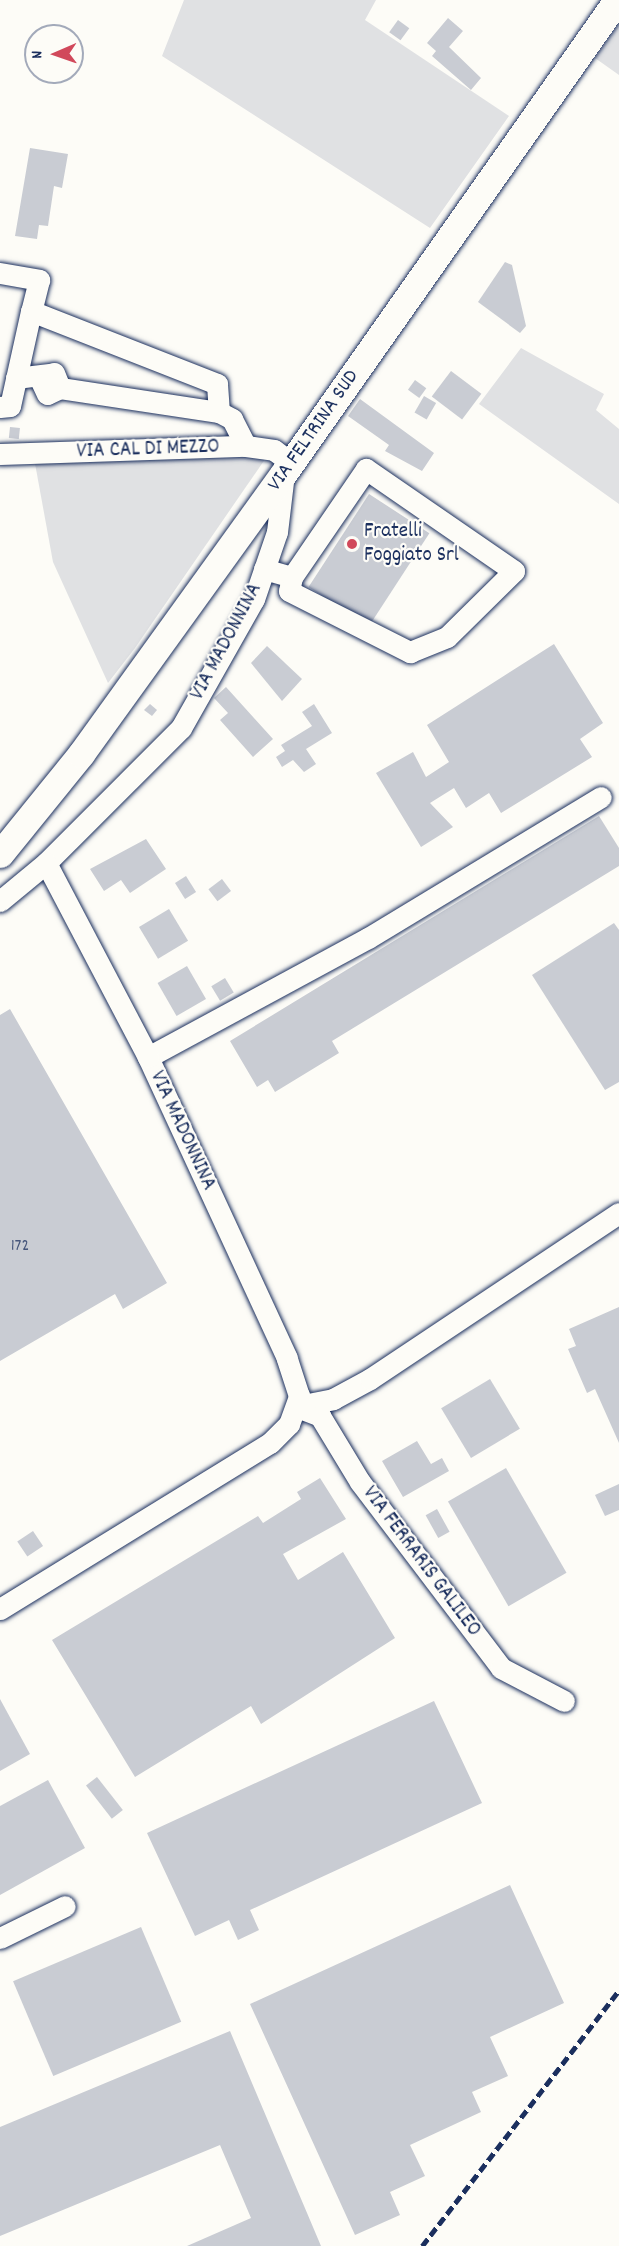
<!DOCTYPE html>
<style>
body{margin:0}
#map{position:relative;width:619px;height:2246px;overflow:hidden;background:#fdfcf7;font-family:Dekko,sans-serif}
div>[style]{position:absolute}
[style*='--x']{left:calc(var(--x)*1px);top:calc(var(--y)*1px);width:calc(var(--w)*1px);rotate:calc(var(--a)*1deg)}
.green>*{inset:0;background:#e0e1e3}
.building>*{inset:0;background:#c9ccd3;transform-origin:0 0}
.roads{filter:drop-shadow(0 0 2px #1b2f5e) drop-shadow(0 0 2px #1b2f5e)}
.minor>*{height:21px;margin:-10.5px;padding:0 10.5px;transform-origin:10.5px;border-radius:10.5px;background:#fdfcf7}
.major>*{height:27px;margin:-13.5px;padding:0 13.5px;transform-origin:13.5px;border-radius:13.5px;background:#fdfcf7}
.rail>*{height:4.5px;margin-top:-2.25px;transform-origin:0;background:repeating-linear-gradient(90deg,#1b2f5e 0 9px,transparent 0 13.5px)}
.dots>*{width:16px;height:16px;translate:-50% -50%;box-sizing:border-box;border:3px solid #fdfcf7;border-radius:50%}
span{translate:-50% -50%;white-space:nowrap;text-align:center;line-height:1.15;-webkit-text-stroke:4.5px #fdfcf7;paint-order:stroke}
.number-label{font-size:18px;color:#46567b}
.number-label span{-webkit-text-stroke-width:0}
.street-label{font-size:21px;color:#1b2f5e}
.poi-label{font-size:21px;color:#1b2f5e}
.left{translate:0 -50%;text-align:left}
.north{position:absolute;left:24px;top:24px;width:60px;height:60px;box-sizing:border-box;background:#fdfcf7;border:2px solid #a3aaba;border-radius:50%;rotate:268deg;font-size:16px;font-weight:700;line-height:24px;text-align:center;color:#1b2f5e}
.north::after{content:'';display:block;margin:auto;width:21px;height:27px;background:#d1495b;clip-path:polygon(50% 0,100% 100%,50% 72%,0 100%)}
</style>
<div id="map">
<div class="green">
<i style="clip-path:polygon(184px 0,376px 0,365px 20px,509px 116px,430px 228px,162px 56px)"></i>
<i style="clip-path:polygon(619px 24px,619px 75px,595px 58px)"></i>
<i style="clip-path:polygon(521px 348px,604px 394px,596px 410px,619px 429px,619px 504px,479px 404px)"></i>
<i style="clip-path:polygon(272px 449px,135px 648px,108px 683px,53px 562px,34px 458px)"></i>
</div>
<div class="building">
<i style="clip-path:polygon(448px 18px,463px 31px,449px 47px,481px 78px,471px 90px,432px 56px,436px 51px,427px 43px)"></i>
<i style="left:398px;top:20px;width:14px;height:15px;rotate:36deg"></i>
<i style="clip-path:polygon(30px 148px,68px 154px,62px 188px,54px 186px,48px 226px,39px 225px,37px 239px,15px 236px)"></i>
<i style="clip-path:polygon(505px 262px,512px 265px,526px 326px,520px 333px,478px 302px)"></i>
<i style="left:451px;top:371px;width:38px;height:32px;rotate:37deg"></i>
<i style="left:415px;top:380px;width:14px;height:12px;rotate:36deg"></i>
<i style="left:424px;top:396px;width:14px;height:19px;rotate:30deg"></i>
<i style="clip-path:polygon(360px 399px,434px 453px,422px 471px,385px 451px,389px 445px,348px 416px)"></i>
<i style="left:10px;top:427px;width:10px;height:11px;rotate:6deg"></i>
<i style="left:369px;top:494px;width:72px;height:111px;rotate:33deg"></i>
<i style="clip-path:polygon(554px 644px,603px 723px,580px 739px,592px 757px,501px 813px,489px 793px,466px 808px,454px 788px,430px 803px,453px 827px,421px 847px,376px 773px,413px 752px,426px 777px,449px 762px,427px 725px)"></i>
<i style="clip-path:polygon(267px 646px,302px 679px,282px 701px,251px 663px)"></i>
<i style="clip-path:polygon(226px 687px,273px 739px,253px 757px,220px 720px,228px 713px,214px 698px)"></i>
<i style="clip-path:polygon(150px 704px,157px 710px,152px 716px,144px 710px)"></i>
<i style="clip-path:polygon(314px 704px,332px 733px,306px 749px,316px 764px,304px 772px,293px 760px,282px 767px,276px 757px,285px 751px,281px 745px,312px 726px,302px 712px)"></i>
<i style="clip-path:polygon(599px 816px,619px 848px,619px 866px,332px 1041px,339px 1053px,275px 1092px,268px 1080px,257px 1087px,230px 1041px)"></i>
<i style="clip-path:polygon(146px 839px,166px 869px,130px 893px,121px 880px,104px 891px,90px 869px)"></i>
<i style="left:186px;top:876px;width:19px;height:13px;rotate:58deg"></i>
<i style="left:222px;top:879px;width:15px;height:17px;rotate:53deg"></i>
<i style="left:169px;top:909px;width:37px;height:35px;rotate:59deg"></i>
<i style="clip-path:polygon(614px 923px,619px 930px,619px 1082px,605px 1090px,532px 975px)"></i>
<i style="left:187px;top:966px;width:38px;height:34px;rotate:60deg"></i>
<i style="left:225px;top:978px;width:17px;height:16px;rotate:59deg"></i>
<i style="clip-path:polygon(10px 1009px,167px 1283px,123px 1309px,115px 1294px,0 1361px,0 1015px)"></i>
<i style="clip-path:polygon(619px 1307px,619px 1443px,595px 1389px,587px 1393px,568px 1349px,576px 1346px,569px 1329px)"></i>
<i style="left:490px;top:1379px;width:58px;height:57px;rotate:59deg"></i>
<i style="clip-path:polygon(417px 1441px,431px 1464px,442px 1458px,449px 1471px,403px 1497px,382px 1461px)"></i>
<i style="left:506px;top:1468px;width:121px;height:67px;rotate:60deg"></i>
<i style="clip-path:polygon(320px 1478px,346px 1519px,283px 1554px,298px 1580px,343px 1552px,395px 1638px,261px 1724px,251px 1706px,135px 1777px,52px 1640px,258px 1516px,263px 1523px,301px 1499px,297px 1492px)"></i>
<i style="clip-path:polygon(619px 1484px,619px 1510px,605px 1516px,595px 1495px)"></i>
<i style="left:437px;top:1509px;width:26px;height:13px;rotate:61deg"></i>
<i style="left:33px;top:1531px;width:18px;height:19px;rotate:56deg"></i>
<i style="clip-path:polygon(0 1699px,30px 1754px,0 1771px)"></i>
<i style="clip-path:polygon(434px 1701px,482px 1803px,250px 1910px,259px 1930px,238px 1940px,229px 1920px,195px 1936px,147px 1833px)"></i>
<i style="left:97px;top:1777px;width:42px;height:14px;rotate:52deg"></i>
<i style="clip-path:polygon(48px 1780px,85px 1848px,0 1895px,0 1806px)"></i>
<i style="clip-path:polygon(510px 1885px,564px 2003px,490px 2037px,508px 2076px,472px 2092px,481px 2112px,410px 2145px,425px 2176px,390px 2192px,400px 2215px,355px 2235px,250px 2004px)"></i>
<i style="left:141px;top:1927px;width:103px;height:139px;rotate:67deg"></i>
<i style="clip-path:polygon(230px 2031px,321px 2246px,187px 2246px,251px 2218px,220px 2145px,0 2236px,0 2127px)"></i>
</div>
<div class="roads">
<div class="minor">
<i style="--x:0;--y:273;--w:40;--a:10"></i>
<i style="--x:39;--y:280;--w:32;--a:104"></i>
<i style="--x:16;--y:378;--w:38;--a:-7"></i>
<i style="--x:54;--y:373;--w:16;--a:68"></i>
<i style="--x:60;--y:388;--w:14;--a:155"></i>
<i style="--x:47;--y:394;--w:17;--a:-115"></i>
<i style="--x:60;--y:388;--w:161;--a:8.6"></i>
<i style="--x:0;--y:407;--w:10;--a:-6"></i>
<i style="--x:10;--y:406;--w:97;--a:-77.5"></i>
<i style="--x:31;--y:311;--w:200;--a:21.4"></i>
<i style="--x:217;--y:384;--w:28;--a:86"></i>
<i style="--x:219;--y:412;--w:15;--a:28"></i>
<i style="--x:232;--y:419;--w:30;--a:63"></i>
<i style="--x:0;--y:454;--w:246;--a:-1.9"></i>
<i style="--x:246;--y:446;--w:28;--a:8"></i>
<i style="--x:274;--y:450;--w:21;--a:37"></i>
<i style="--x:264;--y:569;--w:29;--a:16"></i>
<i style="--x:292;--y:577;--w:14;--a:102"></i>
<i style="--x:289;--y:591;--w:136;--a:26.8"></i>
<i style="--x:410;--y:652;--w:40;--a:-22"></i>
<i style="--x:447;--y:637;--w:94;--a:-44.6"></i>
<i style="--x:514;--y:571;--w:180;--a:-145.4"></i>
<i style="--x:366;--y:469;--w:131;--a:124.4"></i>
<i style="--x:0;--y:901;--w:60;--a:-39.6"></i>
<i style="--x:46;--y:863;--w:191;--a:-45"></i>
<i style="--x:181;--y:728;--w:148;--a:-60.5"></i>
<i style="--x:254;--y:599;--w:71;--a:-71.1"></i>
<i style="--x:277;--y:532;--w:59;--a:-83.2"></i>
<i style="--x:148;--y:1057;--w:250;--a:-28.4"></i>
<i style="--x:368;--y:938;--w:272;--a:-31.2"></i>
<i style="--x:298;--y:1406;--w:36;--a:-11"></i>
<i style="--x:333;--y:1399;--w:42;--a:-28.4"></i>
<i style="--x:370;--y:1379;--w:299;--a:-33.7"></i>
<i style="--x:297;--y:1407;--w:25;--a:21"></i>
<i style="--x:320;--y:1416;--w:77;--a:58.8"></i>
<i style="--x:360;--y:1482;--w:233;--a:52.8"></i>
<i style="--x:501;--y:1668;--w:71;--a:27.6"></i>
<i style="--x:0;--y:1609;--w:317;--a:-31.6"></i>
<i style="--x:270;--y:1443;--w:27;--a:-45"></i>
<i style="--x:289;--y:1424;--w:30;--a:-70"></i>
<i style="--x:299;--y:1396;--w:40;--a:-108"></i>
<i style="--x:287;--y:1358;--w:332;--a:-114.8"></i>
<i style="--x:148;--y:1057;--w:219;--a:-117.7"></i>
<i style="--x:0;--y:1938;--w:72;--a:-26.2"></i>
</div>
<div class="major">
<i style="--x:0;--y:854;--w:129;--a:-51"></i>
<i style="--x:81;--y:754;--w:347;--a:-54.2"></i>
<i style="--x:284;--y:473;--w:578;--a:-54.85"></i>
</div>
</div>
<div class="rail">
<i style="--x:422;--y:2246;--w:323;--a:-52.4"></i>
</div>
<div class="dots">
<i style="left:352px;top:544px;background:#d1495b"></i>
</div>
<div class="number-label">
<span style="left:20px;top:1247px">172</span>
</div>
<div class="street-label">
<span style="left:314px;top:431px;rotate:-55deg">VIA FELTRINA SUD</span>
<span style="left:148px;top:450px;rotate:-2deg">VIA CAL DI MEZZO</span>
<span style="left:227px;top:642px;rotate:-62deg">VIA MADONNINA</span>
<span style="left:182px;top:1131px;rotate:65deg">VIA MADONNINA</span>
<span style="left:421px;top:1562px;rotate:53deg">VIA FERRARIS GALILEO</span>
</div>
<div class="poi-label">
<span class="left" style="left:364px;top:544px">Fratelli<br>Foggiato Srl</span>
</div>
<div class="north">N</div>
</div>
